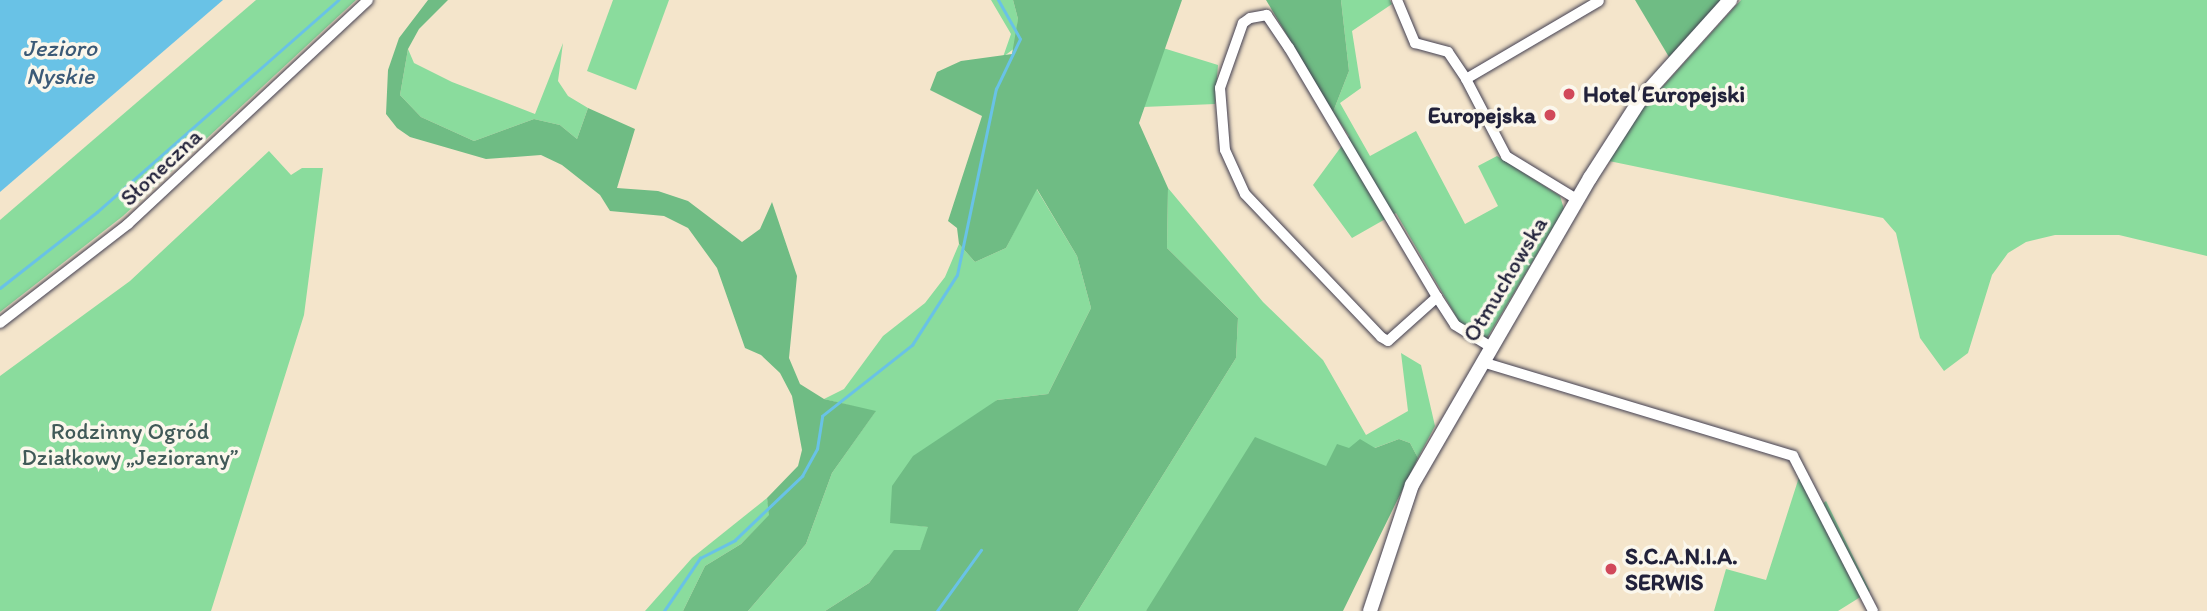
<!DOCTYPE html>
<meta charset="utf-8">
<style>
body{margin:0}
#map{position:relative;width:2207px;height:611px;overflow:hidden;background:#f4e5cb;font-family:Itim,sans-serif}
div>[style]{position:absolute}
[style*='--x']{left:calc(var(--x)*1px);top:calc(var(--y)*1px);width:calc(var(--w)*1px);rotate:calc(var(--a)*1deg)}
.green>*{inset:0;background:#8adc9d}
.forest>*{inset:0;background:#6fbc84}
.water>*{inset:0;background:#69c2e6}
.stream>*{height:2.5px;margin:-1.25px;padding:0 1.25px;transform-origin:1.25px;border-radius:1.25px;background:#69c2e6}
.roads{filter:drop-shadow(0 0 2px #423f51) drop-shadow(0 0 2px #423f51)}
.minor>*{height:10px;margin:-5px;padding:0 5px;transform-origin:5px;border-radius:5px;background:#fff}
.secondary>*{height:14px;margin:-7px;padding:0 7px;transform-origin:7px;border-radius:7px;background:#fff}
.dots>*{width:19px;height:19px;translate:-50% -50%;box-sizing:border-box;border:4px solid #fbf7ec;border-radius:50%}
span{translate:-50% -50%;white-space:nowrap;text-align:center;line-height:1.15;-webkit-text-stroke:7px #fbf7ec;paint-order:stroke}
.poi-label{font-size:23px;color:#22223b;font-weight:700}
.left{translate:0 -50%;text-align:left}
.right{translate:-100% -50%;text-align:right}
.street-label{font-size:23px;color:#22223b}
.park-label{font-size:23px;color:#415a58}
.water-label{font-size:24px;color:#3b5a77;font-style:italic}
</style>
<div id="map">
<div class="green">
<i style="clip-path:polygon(256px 0,356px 0,123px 216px,0 312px,0 220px)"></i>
<i style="clip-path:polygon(613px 0,669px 0,636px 90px,587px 71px)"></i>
<i style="clip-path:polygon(991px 0,1013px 0,1018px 19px,1016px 47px,1003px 57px,1011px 34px)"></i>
<i style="clip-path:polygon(1341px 0,1390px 0,1392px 4px,1352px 31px,1361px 88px,1340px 103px,1370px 156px,1416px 131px,1465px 224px,1498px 206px,1478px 166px,1497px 156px,1560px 196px,1564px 209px,1487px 338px,1460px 323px,1396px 213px,1352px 238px,1313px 185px,1349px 136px,1333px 112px,1349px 71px)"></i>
<i style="clip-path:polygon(1741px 0,2207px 0,2207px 256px,2119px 235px,2055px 235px,2026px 242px,2008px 253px,1992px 275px,1968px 353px,1944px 371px,1920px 338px,1896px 233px,1883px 218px,1609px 161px,1639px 113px)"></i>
<i style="clip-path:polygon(563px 43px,558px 81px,568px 96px,588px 108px,577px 139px,560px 125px,534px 119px,474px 141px,421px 117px,400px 95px,408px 49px,414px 63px,452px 82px,535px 114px)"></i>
<i style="clip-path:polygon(1163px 48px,1218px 65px,1215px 104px,1143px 107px)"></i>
<i style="clip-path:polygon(269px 151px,291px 175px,302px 168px,323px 168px,304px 315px,211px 611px,0 611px,0 376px,130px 281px)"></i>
<i style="clip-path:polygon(1036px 188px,1077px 256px,1091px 308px,1048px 394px,997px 400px,890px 522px,929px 527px,920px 551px,894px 551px,869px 583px,825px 611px,748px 611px,806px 544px,832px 473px,875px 412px,824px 399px,844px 389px,883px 336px,925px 303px,945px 277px,959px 244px,975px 262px,1006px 248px)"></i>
<i style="clip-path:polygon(1168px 188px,1263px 302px,1323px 360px,1366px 435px,1408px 411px,1401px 353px,1421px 365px,1435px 426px,1418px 458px,1410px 443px,1399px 439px,1326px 466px,1146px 611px,1078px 611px,1236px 358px,1238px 318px,1167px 248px)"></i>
<i style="clip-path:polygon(1801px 471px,1820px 506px,1826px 501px,1870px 591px,1838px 611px,1714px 611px,1726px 569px,1766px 580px)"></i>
<i style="clip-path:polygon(767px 498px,770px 515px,741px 544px,705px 566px,683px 611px,645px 611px,692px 558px)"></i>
</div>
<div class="forest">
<i style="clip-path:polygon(428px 0,448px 0,419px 29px,408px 49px,400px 95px,421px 117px,474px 141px,534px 119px,560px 125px,577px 139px,588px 108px,635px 129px,617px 188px,658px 191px,688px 201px,742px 242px,760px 229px,772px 202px,797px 276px,789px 358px,800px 384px,824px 399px,876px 411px,832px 473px,806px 544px,748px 611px,683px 611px,705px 566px,741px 544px,769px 515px,767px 498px,798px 466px,802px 450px,792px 396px,780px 373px,761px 355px,745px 348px,717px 268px,688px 228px,664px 216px,610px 211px,600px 195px,562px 165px,541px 155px,486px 159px,410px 137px,397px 128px,386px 114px,388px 70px,399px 38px)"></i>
<i style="clip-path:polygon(1013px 0,1182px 0,1139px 123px,1168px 188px,1167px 248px,1238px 318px,1236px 358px,1078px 611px,825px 611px,869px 583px,894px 550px,920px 550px,928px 527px,890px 523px,892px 486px,913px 456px,997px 400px,1048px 394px,1091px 308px,1077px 256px,1037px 189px,1006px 248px,975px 262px,959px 244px,957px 228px,948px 221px,982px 116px,930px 90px,937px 72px,961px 61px,1012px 54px,1018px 19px)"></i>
<i style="clip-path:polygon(1266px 0,1341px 0,1349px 71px,1333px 112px)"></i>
<i style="clip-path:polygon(1635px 0,1722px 0,1669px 57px)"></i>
<i style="clip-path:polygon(1255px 437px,1326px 466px,1337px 444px,1349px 448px,1360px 439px,1375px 448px,1399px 439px,1410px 443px,1418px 458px,1343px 611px,1146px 611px)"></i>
</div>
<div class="water">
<i style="clip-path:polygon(0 0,223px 0,0 192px)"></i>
</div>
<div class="stream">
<i style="--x:0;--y:288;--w:123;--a:-38.1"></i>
<i style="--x:97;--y:212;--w:321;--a:-41.3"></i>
<i style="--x:664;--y:611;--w:64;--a:-55.8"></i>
<i style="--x:700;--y:558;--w:39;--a:-27"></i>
<i style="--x:735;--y:540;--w:93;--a:-43.7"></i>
<i style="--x:802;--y:476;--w:31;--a:-61"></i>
<i style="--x:817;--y:449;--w:33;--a:-81"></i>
<i style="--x:822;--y:416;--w:115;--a:-38.3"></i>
<i style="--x:912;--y:345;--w:83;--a:-57.3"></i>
<i style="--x:957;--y:275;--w:190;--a:-78.2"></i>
<i style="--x:996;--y:89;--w:55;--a:-64.4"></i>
<i style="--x:1020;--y:39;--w:45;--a:-119.4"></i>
<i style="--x:937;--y:611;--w:75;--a:-54.2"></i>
</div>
<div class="roads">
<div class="minor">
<i style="--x:1397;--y:0;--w:47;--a:67.3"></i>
<i style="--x:1415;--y:43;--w:34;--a:15"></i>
<i style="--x:1448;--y:52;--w:32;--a:56"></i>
<i style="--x:1466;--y:79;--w:154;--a:-30.4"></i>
<i style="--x:1466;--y:79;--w:87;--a:62.5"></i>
<i style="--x:1506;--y:156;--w:84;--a:31.4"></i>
<i style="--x:1437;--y:297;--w:290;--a:-120.7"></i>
<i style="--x:1289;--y:48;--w:40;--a:-124"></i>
<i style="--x:1267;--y:15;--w:17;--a:170"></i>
<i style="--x:1250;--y:18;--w:9;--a:144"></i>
<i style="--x:1243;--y:23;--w:69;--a:109.5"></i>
<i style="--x:1220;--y:88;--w:62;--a:85.4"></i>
<i style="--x:1225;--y:150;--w:48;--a:65.6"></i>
<i style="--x:1245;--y:194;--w:197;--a:46.4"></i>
<i style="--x:1381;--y:337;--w:8;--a:30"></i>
<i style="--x:1388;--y:341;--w:66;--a:-41.9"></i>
<i style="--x:1437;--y:297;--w:33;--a:57"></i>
<i style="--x:1455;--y:325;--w:42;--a:31.4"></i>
<i style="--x:0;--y:323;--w:162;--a:-37.7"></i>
<i style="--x:128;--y:224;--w:328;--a:-43"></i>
<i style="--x:1482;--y:362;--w:325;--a:16.8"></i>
<i style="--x:1793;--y:456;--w:174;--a:62.7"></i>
</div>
<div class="secondary">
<i style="--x:1370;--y:611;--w:133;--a:-71.6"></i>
<i style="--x:1412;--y:485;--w:355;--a:-59.9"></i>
<i style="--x:1590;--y:178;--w:93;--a:-57.3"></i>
<i style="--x:1640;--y:100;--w:135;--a:-48"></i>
</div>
</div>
<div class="dots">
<i style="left:1569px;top:94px;background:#d1495b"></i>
<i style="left:1550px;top:115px;background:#d1495b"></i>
<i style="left:1611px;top:569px;background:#d1495b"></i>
</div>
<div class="poi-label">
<span class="left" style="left:1583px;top:94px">Hotel Europejski</span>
<span class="right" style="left:1536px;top:115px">Europejska</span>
<span class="left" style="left:1625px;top:569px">S.C.A.N.I.A.<br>SERWIS</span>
</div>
<div class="street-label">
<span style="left:161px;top:167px;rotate:-43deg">Słoneczna</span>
<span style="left:1505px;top:279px;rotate:-59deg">Otmuchowska</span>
</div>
<div class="park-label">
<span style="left:130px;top:444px">Rodzinny Ogród<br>Działkowy „Jeziorany”</span>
</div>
<div class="water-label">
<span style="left:60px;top:62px">Jezioro<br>Nyskie</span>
</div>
</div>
